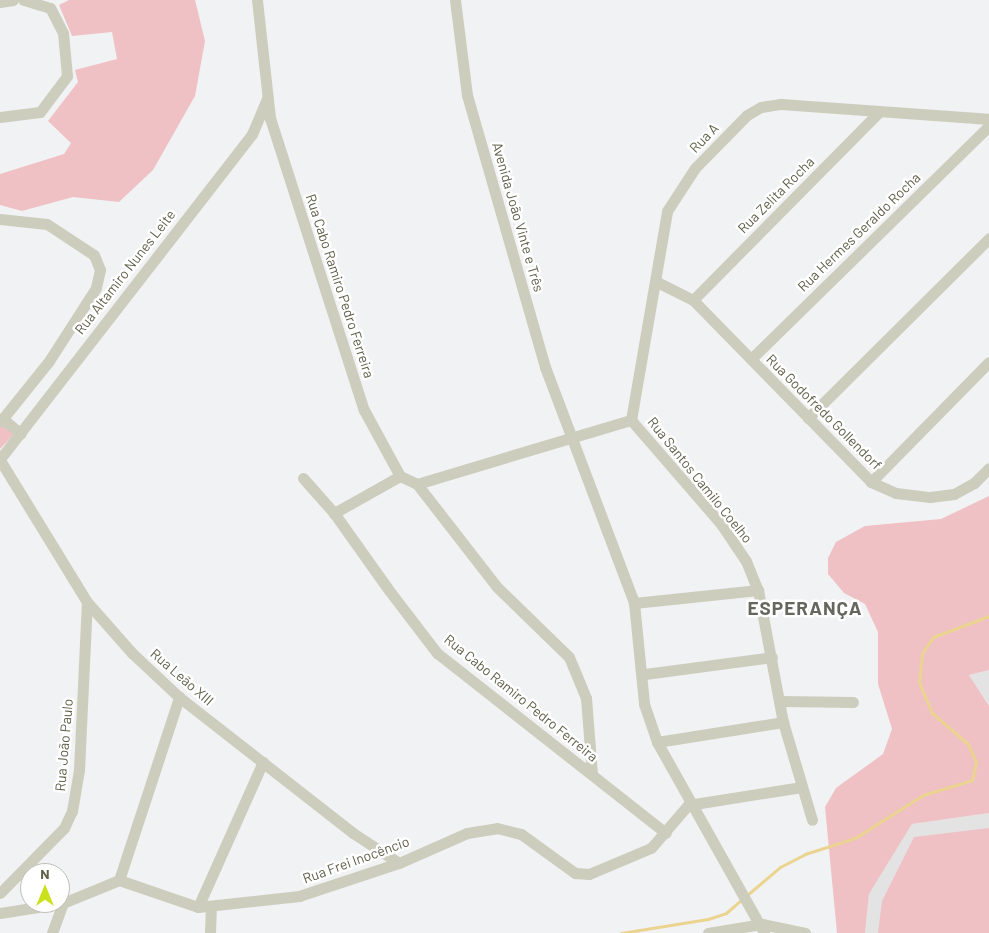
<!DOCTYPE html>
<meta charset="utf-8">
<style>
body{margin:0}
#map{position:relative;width:989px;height:933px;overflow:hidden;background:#f1f2f3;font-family:Barlow,sans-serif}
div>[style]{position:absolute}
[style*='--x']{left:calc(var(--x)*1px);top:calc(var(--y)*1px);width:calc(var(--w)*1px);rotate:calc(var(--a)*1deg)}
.education>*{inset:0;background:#e3e3e4}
.green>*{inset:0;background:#efc1c4}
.stream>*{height:3px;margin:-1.5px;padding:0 1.5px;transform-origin:1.5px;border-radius:1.5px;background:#ebd490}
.minor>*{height:11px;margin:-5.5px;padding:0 5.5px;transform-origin:5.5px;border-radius:5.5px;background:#cdcdbd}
span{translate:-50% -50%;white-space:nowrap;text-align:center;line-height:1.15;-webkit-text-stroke:5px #fff;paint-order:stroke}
.street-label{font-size:14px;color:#5e5e49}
.district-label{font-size:19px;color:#65665d;font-weight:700;letter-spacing:1px}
.north{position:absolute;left:20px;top:863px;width:50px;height:50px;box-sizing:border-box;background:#fff;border:1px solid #bfbfb6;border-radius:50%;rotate:0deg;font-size:14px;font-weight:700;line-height:20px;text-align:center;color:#5e5e49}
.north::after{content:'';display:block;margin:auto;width:18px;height:22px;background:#cbe11d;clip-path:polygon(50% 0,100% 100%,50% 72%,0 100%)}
</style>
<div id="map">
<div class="education">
<i style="clip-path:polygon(989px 670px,989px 706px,969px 675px)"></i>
<i style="clip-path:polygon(989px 813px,989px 933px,865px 933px,869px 894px,912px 824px)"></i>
</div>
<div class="green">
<i style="clip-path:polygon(69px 0,195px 0,205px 41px,195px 96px,153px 170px,119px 202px,73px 197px,22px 211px,0 205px,0 174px,64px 154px,71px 143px,48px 121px,78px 82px,75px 70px,117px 59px,112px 32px,72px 36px,59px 5px)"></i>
<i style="clip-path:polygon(3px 424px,14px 434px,0 449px,0 427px)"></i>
<i style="clip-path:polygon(989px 496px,989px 670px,969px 675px,989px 706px,989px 813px,912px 824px,869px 894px,865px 933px,837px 933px,825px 807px,836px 788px,883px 754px,892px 729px,878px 684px,878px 632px,865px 604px,844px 593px,828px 574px,828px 558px,836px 542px,865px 526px,941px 519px)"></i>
<i style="clip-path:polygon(989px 828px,989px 933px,878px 933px,882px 901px,914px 837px)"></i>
</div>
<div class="stream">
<i style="--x:746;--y:896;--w:45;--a:-40.5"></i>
<i style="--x:780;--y:867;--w:28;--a:-27"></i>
<i style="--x:805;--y:854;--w:52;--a:-17.7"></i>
<i style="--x:855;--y:838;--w:80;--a:-32.3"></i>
<i style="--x:923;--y:795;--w:51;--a:-17"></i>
<i style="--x:972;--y:780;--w:18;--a:-77"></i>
<i style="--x:976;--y:762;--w:20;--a:-114"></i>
<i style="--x:968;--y:744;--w:48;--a:-139.3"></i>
<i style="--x:932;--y:713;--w:33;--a:-113"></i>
<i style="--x:919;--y:683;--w:30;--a:-84"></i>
<i style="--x:922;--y:653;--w:19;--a:-55"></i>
<i style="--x:933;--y:637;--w:60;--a:-20.6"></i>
<i style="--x:621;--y:933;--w:88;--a:-9.1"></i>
<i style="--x:708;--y:919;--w:19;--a:-18"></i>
<i style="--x:726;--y:913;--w:20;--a:-41"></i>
</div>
<div class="minor">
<i style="--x:257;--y:0;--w:119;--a:83.7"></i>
<i style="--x:270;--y:118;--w:307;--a:72.2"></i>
<i style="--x:364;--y:410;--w:75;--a:61.4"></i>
<i style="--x:400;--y:476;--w:19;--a:25"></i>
<i style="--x:417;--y:484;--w:223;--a:-16.7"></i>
<i style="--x:455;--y:0;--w:96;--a:82.8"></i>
<i style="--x:467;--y:95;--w:283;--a:74"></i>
<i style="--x:545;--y:367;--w:252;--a:69.3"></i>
<i style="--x:634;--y:603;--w:101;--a:84.3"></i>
<i style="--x:644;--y:704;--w:40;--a:71.1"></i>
<i style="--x:657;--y:742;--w:219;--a:60.7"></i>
<i style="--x:0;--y:2;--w:13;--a:-9"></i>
<i style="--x:0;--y:117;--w:40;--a:-7.1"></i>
<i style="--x:40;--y:112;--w:45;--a:-53.1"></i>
<i style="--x:67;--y:76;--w:43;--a:-95.3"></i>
<i style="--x:63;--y:33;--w:28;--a:-117"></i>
<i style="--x:50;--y:8;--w:28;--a:-163"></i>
<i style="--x:0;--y:219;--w:47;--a:6.1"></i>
<i style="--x:47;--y:224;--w:56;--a:33.4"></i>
<i style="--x:94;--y:255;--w:16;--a:68"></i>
<i style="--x:100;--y:270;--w:18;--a:103"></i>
<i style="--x:96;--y:288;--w:87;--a:122.8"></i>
<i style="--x:49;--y:361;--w:78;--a:128.8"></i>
<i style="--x:657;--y:282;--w:40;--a:26.6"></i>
<i style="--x:693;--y:300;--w:255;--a:45.6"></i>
<i style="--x:871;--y:482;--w:27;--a:24"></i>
<i style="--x:896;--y:493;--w:34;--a:7"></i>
<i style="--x:930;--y:497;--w:24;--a:-7"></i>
<i style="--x:954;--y:494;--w:23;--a:-29"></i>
<i style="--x:974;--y:483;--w:21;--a:-45"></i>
<i style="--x:693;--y:300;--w:266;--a:-45.3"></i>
<i style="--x:751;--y:359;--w:333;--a:-44.4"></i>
<i style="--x:808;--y:418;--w:255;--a:-44.8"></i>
<i style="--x:3;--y:419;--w:23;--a:40"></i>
<i style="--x:631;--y:420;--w:212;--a:-80.2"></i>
<i style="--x:667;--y:211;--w:51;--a:-56.9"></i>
<i style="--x:695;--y:168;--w:74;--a:-45.5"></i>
<i style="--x:747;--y:115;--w:16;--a:-30"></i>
<i style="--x:761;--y:107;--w:20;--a:-9"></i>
<i style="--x:781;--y:104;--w:209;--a:4.1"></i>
<i style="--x:631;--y:420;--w:138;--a:49.1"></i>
<i style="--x:721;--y:524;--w:45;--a:56"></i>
<i style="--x:746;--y:561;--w:31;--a:68"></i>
<i style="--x:758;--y:590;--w:134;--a:79.3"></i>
<i style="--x:783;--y:722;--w:102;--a:73.5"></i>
<i style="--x:0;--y:459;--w:411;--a:-52.2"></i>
<i style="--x:252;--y:134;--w:38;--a:-67"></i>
<i style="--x:0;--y:460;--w:167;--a:58.5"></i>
<i style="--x:87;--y:602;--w:68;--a:48.6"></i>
<i style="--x:132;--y:653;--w:64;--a:43.1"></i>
<i style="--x:179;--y:697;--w:221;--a:38"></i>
<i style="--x:353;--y:833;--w:55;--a:33.1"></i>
<i style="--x:400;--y:476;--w:76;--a:150.7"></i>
<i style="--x:334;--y:513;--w:93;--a:54.6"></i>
<i style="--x:388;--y:589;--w:81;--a:52.6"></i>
<i style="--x:437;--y:653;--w:291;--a:38.2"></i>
<i style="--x:303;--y:478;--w:47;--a:48.5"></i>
<i style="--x:871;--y:482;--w:168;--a:-45.5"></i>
<i style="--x:417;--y:484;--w:130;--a:52.2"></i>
<i style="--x:497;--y:587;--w:100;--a:44.2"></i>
<i style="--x:569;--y:657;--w:44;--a:67.5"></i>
<i style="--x:586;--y:698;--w:76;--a:85.5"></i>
<i style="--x:634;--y:603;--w:125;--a:-6"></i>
<i style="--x:645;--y:674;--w:128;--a:-7.6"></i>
<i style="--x:779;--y:701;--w:74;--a:0.8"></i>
<i style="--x:657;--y:742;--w:128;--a:-9"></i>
<i style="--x:119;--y:880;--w:193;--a:-71.8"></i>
<i style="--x:0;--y:893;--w:91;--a:-45.4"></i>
<i style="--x:64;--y:828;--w:19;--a:-65"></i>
<i style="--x:72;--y:811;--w:42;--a:-80.3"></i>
<i style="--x:79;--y:770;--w:168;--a:-87.3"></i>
<i style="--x:198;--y:907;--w:159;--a:-65.9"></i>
<i style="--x:0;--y:913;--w:64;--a:-9"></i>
<i style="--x:63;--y:903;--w:61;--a:-22.3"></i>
<i style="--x:119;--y:880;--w:83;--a:18.9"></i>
<i style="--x:198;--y:907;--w:102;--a:-6.2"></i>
<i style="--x:299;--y:896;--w:105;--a:-18.3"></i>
<i style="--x:399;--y:863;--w:74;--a:-23.8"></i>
<i style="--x:467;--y:833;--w:30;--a:-9"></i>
<i style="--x:497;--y:828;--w:25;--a:14"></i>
<i style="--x:521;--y:834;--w:67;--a:35.8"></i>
<i style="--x:575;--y:873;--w:14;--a:4"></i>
<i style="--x:589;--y:874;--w:67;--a:-22.8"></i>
<i style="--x:651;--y:848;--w:57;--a:-49.3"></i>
<i style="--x:688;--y:805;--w:115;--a:-9"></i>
<i style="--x:52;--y:933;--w:32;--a:-70"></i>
<i style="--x:210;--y:933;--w:27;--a:-88"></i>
<i style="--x:708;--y:933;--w:55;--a:-9.5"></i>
<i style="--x:762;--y:924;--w:44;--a:11.8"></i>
</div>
<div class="street-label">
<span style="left:704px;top:138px;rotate:-46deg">Rua A</span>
<span style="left:776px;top:195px;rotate:-45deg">Rua Zelita Rocha</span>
<span style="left:518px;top:217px;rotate:74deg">Avenida João Vinte e Três</span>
<span style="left:859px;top:232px;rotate:-44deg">Rua Hermes Geraldo Rocha</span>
<span style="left:125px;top:272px;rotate:-52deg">Rua Altamiro Nunes Leite</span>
<span style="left:340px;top:286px;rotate:72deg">Rua Cabo Ramiro Pedro Ferreira</span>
<span style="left:824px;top:412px;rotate:45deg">Rua Godofredo Gollendorf</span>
<span style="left:700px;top:480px;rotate:51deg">Rua Santos Camilo Coelho</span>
<span style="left:182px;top:677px;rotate:41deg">Rua Leão XIII</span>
<span style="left:521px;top:698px;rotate:39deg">Rua Cabo Ramiro Pedro Ferreira</span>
<span style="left:64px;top:745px;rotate:-85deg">Rua João Paulo</span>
<span style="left:356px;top:860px;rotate:-20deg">Rua Frei Inocêncio</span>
</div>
<div class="district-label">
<span style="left:805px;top:608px">ESPERANÇA</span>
</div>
<div class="north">N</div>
</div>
